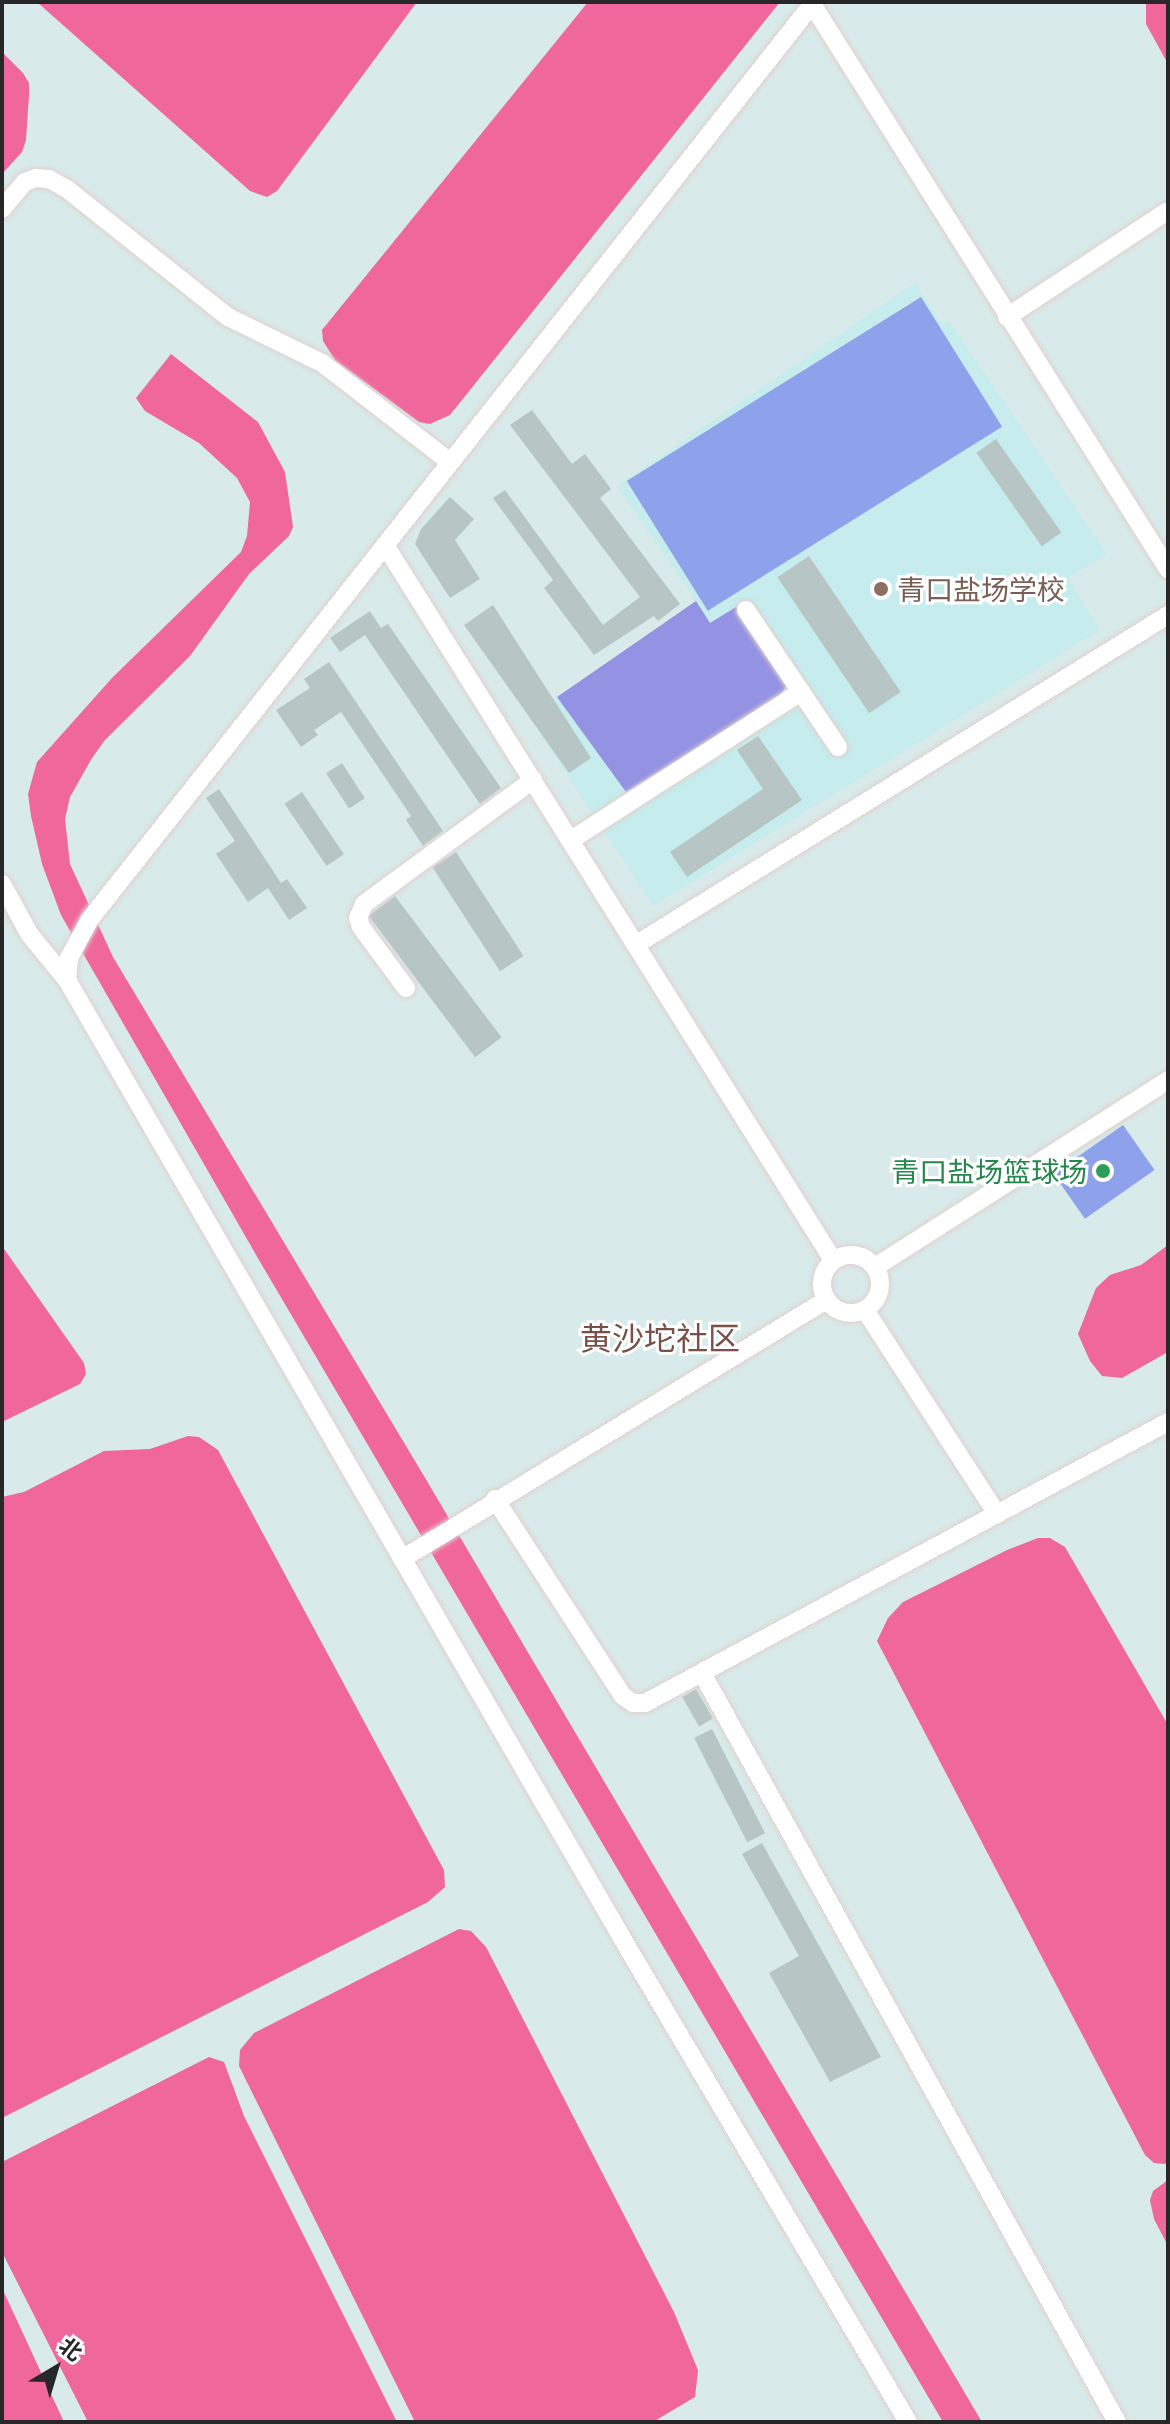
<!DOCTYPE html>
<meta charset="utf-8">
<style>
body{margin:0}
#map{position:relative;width:1170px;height:2424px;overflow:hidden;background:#d8eae9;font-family:Manrope,"Noto Sans SC",sans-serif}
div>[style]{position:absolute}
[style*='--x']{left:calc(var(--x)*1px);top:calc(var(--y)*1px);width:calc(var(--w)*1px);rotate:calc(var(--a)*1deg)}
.education>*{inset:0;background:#c6eced}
.green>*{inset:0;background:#9392e3}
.pitch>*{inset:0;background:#8da2eb;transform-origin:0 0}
.water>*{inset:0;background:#f0679c}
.building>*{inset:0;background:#b8c5c5;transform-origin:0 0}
.roads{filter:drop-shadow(0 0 2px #e1d0cd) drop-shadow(0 0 2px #e1d0cd)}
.minor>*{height:18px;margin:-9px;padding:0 9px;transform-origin:9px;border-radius:9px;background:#fff}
.minor>.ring{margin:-9px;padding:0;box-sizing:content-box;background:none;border:18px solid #fff;border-radius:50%}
.dots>*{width:22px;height:22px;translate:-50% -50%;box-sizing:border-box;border:4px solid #fff;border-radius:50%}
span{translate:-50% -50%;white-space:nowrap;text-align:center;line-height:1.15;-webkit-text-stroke:6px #fff;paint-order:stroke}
.education-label{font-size:28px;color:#785e54}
.left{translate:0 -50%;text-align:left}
.leisure-label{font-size:28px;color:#27864d}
.right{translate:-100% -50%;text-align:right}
.quarter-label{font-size:32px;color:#785047}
.frame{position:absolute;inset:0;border:4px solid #272727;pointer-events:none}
.north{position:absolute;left:16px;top:2328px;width:80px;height:80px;-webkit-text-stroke:6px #fff;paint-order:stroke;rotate:38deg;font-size:22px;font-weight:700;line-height:32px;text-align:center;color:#272727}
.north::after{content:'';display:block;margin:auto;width:28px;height:36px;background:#272727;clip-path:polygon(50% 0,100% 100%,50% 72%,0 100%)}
</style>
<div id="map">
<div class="education">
<i style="clip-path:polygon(915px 283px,943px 325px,949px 321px,1107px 554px,1068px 578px,1100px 630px,653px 906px,529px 717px,696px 601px,617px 486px)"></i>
</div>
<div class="green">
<i style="clip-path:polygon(696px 601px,710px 623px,736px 607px,786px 681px,786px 687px,779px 696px,626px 792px,557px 697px)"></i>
</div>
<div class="pitch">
<i style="left:921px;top:297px;width:153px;height:347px;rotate:58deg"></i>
<i style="left:1123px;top:1125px;width:55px;height:85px;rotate:55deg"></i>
</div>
<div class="water">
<i style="clip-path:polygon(37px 2px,417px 2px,277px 191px,267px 197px,250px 191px)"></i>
<i style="clip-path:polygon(588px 2px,780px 2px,450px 415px,430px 424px,419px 422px,335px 360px,323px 341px,322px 330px)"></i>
<i style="clip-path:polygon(1146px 2px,1168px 2px,1168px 64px,1146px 24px)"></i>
<i style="clip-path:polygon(2px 52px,23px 73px,29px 83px,29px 95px,26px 140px,22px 152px,2px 174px)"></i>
<i style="clip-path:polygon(171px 354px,258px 422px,285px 472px,293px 527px,289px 536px,249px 574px,190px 656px,105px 740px,92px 758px,70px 797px,65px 819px,70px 864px,113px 957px,424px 1476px,982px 2422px,943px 2422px,259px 1260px,61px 915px,42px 864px,31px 816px,28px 794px,37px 762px,112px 678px,241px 552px,247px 536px,250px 502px,237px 478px,199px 443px,145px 411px,136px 398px)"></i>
<i style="clip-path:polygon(1168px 1245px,1168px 1352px,1122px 1378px,1102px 1376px,1090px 1361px,1078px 1334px,1096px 1288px,1110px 1275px,1141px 1265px)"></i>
<i style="clip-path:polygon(2px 1246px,84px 1363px,86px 1374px,80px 1384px,2px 1422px)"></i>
<i style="clip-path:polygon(188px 1436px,199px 1437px,218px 1450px,444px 1870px,445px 1887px,428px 1902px,2px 2118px,2px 1497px,24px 1492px,104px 1451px,150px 1449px)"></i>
<i style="clip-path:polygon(1038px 1538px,1050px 1538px,1065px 1547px,1168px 1725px,1168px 2162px,1165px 2164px,1154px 2163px,1145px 2155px,877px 1641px,888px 1618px,903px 1602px,1007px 1550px)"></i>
<i style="clip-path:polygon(459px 1929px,471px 1931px,486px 1947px,674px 2312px,698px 2370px,695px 2397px,653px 2422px,415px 2422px,239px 2066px,240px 2050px,254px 2033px)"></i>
<i style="clip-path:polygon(209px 2057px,224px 2062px,244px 2116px,397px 2422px,88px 2422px,2px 2252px,2px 2162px)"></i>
<i style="clip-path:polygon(1168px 2180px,1168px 2246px,1154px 2219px,1150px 2200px,1153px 2191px)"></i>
<i style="clip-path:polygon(2px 2288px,64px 2422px,2px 2422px)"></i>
</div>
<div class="building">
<i style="clip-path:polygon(532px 410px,572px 464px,585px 454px,611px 489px,600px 498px,680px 604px,658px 621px,654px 616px,594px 655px,544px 588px,553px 580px,493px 498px,505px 490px,603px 625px,640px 597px,510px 425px)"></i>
<i style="left:996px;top:439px;width:114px;height:24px;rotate:55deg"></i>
<i style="clip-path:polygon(450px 497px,474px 519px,455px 540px,480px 579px,450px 598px,415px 544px,421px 529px)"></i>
<i style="left:809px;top:556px;width:164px;height:38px;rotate:56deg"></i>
<i style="clip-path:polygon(493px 605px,591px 758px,569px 773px,464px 625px)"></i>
<i style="clip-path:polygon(370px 611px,381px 628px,388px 624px,501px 788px,480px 804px,365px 635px,340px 652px,330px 638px)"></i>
<i style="clip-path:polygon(329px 662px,443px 831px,423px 846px,406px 820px,411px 816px,341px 712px,314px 730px,318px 735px,301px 747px,276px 710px,310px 688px,304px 679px)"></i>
<i style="clip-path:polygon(758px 736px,802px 800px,687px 877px,670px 852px,763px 789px,737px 750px)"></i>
<i style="left:342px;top:763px;width:42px;height:19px;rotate:57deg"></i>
<i style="clip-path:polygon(219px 789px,281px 883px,287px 879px,307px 908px,289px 920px,268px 888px,248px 902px,216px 854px,235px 841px,206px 798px)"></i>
<i style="left:302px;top:792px;width:75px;height:21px;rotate:56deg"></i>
<i style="left:456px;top:852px;width:124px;height:28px;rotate:57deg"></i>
<i style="left:395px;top:896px;width:177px;height:33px;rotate:53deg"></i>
<i style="left:696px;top:1689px;width:34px;height:16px;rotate:60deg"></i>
<i style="left:712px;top:1729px;width:117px;height:20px;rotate:63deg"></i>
<i style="clip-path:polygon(762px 1843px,881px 2057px,830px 2082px,769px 1973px,799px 1956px,742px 1854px)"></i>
</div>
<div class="roads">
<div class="minor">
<i style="--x:814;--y:2;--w:1168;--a:128.29"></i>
<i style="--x:90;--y:919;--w:44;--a:118.3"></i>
<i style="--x:69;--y:958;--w:22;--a:95"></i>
<i style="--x:67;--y:980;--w:1107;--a:59.91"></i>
<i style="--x:622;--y:1938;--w:562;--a:59.42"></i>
<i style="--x:812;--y:4;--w:668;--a:57.79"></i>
<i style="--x:2;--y:209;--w:35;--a:-50"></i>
<i style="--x:25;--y:182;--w:12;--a:-20"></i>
<i style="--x:36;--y:178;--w:13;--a:4"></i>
<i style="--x:49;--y:179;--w:21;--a:29"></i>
<i style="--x:67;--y:189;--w:206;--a:38.5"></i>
<i style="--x:228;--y:317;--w:105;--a:26.1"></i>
<i style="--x:322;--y:363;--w:162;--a:37.7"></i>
<i style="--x:1007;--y:317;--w:191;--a:-33.4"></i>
<i style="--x:385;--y:545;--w:844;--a:57.93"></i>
<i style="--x:746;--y:610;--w:165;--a:56.1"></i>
<i style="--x:571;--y:840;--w:274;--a:-32.8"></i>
<i style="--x:2;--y:884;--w:58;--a:61.2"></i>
<i style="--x:30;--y:935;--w:58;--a:50.6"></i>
<i style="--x:637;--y:944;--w:625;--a:-31.78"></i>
<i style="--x:406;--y:988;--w:76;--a:-126.4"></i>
<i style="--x:361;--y:927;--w:9;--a:-108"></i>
<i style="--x:358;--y:918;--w:15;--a:-67"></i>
<i style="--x:364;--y:904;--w:210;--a:-36.3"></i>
<i class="ring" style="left:822px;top:1255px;width:40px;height:40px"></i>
<i style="--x:875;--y:1267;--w:348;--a:-32.5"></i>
<i style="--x:865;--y:1310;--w:243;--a:57.1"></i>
<i style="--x:495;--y:1499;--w:235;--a:57"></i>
<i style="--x:623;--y:1696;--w:12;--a:35"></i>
<i style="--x:633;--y:1703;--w:12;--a:0"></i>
<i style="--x:645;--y:1703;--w:594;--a:-28.25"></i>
<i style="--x:402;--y:1559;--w:497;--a:-31.4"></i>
<i style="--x:702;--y:1673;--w:856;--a:61.01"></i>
</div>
</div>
<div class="dots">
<i style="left:881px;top:589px;background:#8d6e63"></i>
<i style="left:1103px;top:1171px;background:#2e9e5b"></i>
</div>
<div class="education-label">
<span class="left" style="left:897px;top:589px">青口盐场学校</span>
</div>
<div class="leisure-label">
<span class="right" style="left:1087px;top:1171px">青口盐场篮球场</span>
</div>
<div class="quarter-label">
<span style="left:660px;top:1338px">黄沙坨社区</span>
</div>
<div class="frame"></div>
<div class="north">北</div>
</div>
